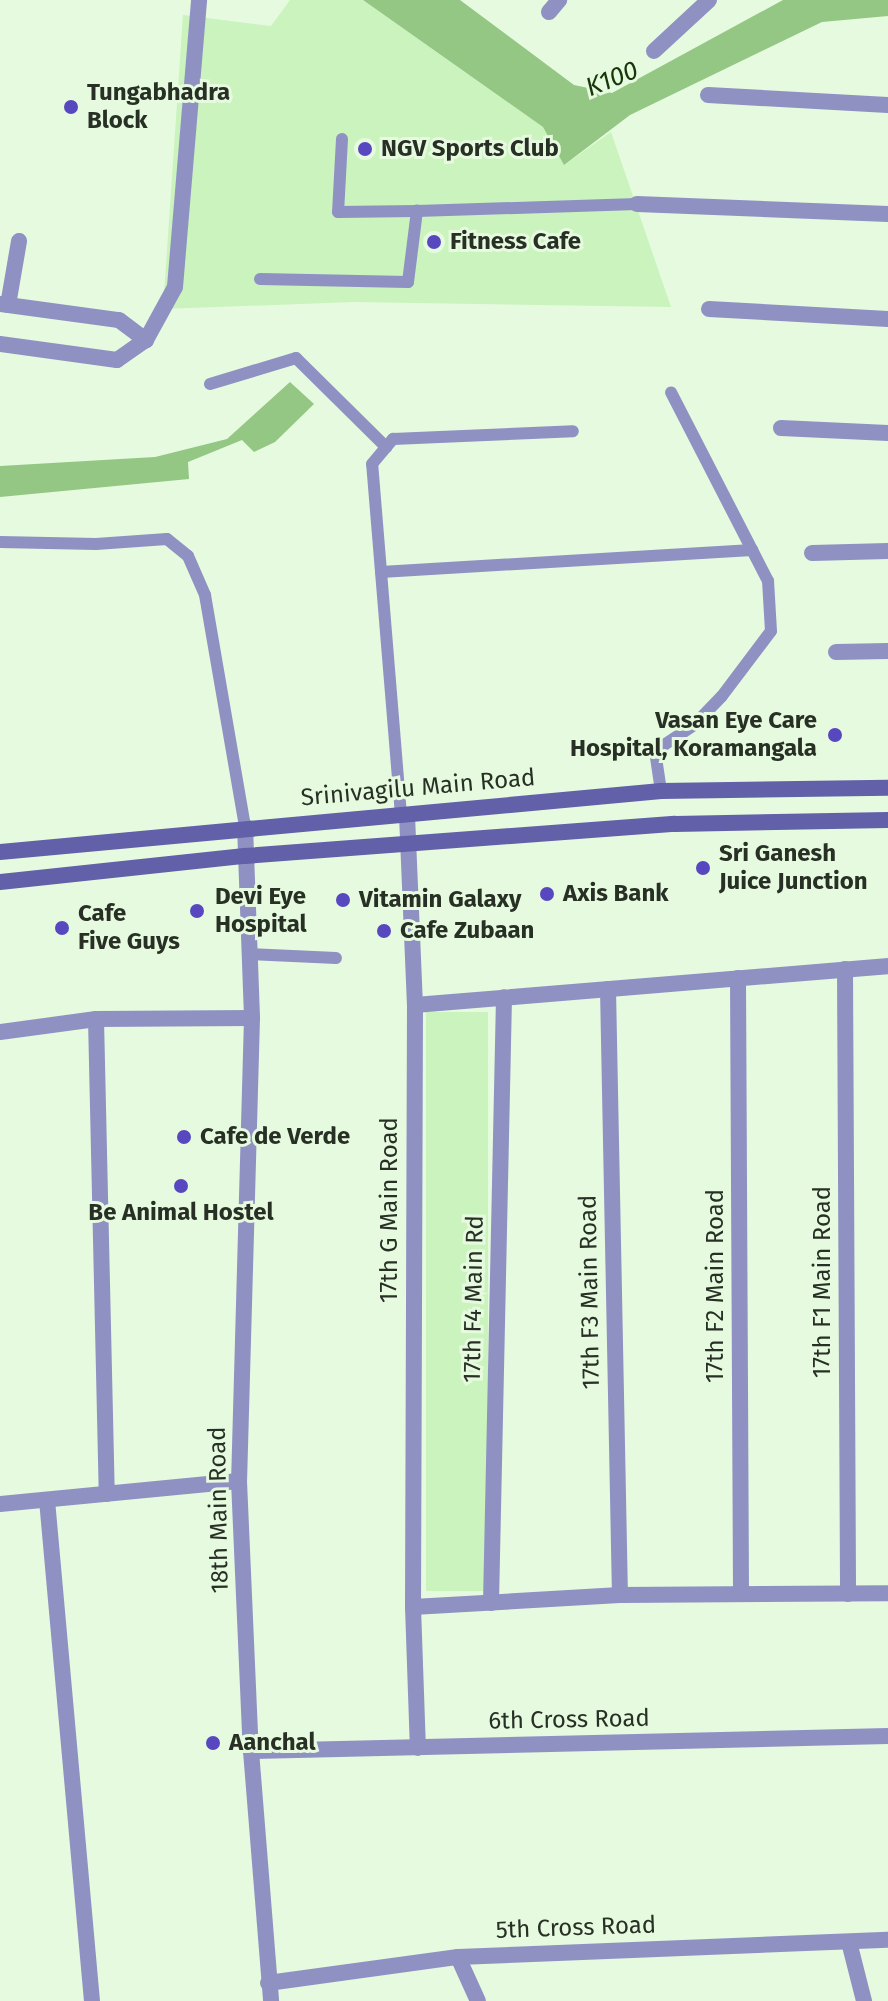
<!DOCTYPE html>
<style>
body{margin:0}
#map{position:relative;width:888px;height:2001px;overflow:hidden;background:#e6fadf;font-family:"Fira Sans",sans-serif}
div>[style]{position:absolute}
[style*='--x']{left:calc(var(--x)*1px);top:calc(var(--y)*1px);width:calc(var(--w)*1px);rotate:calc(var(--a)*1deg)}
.green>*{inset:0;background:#caf3bd;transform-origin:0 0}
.forest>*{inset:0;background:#94c684}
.service>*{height:12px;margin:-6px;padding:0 6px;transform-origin:6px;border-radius:6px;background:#8f91c3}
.minor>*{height:16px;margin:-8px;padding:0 8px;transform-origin:8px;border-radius:8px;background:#8f91c3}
.tertiary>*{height:16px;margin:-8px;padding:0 8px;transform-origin:8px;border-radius:8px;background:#8f91c3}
.secondary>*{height:16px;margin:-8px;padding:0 8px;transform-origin:8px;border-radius:8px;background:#6260a9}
.dots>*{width:22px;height:22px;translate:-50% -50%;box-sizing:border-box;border:4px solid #e6fadf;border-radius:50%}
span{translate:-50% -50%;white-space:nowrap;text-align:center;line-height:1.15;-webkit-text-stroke:6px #e6fadf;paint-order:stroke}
.poi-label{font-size:24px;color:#283026;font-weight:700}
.left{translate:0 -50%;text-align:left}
.right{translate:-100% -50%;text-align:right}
.street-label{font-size:24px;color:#283026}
.water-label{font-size:26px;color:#173709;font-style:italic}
</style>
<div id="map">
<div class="green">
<i style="clip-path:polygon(290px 0,363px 0,543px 127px,564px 165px,611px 132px,671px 307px,353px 302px,163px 309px,183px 15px,271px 26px)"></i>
<i style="left:426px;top:1012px;width:62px;height:579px"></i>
</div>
<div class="forest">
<i style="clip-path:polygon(363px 0,460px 0,574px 85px,612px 93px,783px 0,888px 0,888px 16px,822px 22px,630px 115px,564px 165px,543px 127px)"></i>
<i style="clip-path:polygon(290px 382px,314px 404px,275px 442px,254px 452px,242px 440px,188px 462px,189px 479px,0 497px,0 466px,155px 457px,227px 439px)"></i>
</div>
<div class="service">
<i style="--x:342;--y:139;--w:73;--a:93.1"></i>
<i style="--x:338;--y:212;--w:79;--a:-0.7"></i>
<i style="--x:260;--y:279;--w:148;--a:1.2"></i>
<i style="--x:408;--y:282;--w:72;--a:-82.8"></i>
<i style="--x:417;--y:211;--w:220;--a:-1.8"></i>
<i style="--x:210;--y:384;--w:90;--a:-16.8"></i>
<i style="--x:296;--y:358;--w:127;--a:44.7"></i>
<i style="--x:0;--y:542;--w:96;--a:1.2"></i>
<i style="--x:96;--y:544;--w:71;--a:-4"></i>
<i style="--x:167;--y:539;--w:27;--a:39"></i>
<i style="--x:188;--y:556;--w:43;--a:66.4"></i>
<i style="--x:205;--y:595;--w:234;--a:80.2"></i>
<i style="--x:381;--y:572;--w:372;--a:-3.4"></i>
<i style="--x:661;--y:791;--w:40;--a:-98.5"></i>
<i style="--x:655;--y:751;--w:47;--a:-33.7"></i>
<i style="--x:694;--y:725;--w:40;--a:-46"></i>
<i style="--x:722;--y:696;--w:81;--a:-53"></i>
<i style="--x:771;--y:631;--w:50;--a:-93.4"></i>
<i style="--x:768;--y:581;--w:212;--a:-117.2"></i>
<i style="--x:401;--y:815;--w:352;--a:-94.7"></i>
<i style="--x:372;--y:464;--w:33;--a:-50"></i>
<i style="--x:393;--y:439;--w:180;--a:-2.5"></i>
<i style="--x:249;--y:954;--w:87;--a:2.6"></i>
</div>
<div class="minor">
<i style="--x:549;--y:12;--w:16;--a:-50"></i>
<i style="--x:654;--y:51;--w:75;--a:-42.8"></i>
<i style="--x:708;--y:95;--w:180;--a:3.2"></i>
<i style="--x:637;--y:204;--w:251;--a:2.3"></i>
<i style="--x:0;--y:304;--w:120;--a:7.7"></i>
<i style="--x:119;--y:320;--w:34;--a:37"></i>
<i style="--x:8;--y:305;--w:65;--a:-80.2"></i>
<i style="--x:709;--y:309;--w:179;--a:3.2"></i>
<i style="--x:0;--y:344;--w:118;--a:7.8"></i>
<i style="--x:117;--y:360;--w:35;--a:-35"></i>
<i style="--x:146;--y:340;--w:60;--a:-61.3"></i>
<i style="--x:175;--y:287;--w:288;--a:-85.2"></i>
<i style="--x:781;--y:428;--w:107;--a:2.7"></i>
<i style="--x:812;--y:553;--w:76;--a:-1.5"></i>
<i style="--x:836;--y:652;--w:52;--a:-1.1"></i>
<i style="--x:407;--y:815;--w:190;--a:87.6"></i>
<i style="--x:415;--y:1005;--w:602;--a:90.19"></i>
<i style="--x:413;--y:1607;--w:141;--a:88"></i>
<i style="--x:845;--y:969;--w:625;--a:89.72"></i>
<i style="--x:738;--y:978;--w:616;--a:89.72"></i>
<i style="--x:608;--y:989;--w:606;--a:88.87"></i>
<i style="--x:415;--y:1005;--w:475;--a:-4.7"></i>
<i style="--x:96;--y:1019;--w:475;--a:88.7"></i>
<i style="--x:0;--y:1032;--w:97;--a:-7.7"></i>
<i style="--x:96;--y:1019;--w:156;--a:-0.4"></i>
<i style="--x:47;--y:1500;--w:503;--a:84.87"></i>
<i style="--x:0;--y:1504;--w:240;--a:-5.5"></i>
<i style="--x:491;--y:1603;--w:606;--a:-88.77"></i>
<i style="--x:413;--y:1607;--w:207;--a:-3.3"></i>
<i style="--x:620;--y:1595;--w:268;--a:-0.4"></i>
<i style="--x:849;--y:1942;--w:61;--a:75.7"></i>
<i style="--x:458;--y:1957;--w:48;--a:65.6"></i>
<i style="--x:268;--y:1983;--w:192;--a:-7.8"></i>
<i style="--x:458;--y:1957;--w:430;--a:-2.3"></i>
</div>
<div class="tertiary">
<i style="--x:245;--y:826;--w:192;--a:87.9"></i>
<i style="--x:252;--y:1018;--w:463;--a:91.6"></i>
<i style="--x:239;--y:1481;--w:270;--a:87.5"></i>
<i style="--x:251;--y:1751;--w:251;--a:85.4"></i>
<i style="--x:251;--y:1751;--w:637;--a:-1.35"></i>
</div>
<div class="secondary">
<i style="--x:0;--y:852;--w:664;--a:-5.27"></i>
<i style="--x:661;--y:791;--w:227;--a:-0.8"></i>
<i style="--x:0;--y:882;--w:246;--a:-6.1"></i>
<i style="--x:245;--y:856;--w:431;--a:-4.3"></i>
<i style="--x:675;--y:824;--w:213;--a:-1.1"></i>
</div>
<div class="dots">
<i style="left:71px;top:107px;background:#5748c0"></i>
<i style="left:365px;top:149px;background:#5748c0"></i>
<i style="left:434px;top:242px;background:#5748c0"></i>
<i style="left:835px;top:735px;background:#5748c0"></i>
<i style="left:703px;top:868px;background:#5748c0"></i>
<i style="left:547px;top:894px;background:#5748c0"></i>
<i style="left:343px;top:900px;background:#5748c0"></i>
<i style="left:197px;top:911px;background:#5748c0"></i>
<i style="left:62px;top:928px;background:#5748c0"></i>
<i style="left:384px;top:931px;background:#5748c0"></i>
<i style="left:184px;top:1137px;background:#5748c0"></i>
<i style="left:181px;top:1186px;background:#5748c0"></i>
<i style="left:213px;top:1743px;background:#5748c0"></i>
</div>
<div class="poi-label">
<span class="left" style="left:87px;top:107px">Tungabhadra<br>Block</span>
<span class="left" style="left:381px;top:149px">NGV Sports Club</span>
<span class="left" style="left:450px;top:242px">Fitness Cafe</span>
<span class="right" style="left:817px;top:735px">Vasan Eye Care<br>Hospital, Koramangala</span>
<span class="left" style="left:719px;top:868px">Sri Ganesh<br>Juice Junction</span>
<span class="left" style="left:563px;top:894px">Axis Bank</span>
<span class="left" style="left:215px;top:911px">Devi Eye<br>Hospital</span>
<span class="left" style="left:359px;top:900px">Vitamin Galaxy</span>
<span class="left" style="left:78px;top:928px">Cafe<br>Five Guys</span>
<span class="left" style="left:400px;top:931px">Cafe Zubaan</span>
<span class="left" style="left:200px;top:1137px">Cafe de Verde</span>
<span style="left:181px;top:1213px">Be Animal Hostel</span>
<span class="left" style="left:229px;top:1743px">Aanchal</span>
</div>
<div class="street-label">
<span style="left:418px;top:788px;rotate:-5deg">Srinivagilu Main Road</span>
<span style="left:390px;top:1210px;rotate:-90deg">17th G Main Road</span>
<span style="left:823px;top:1282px;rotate:-90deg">17th F1 Main Road</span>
<span style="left:716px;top:1286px;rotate:-90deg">17th F2 Main Road</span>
<span style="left:590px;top:1292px;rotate:-91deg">17th F3 Main Road</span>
<span style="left:474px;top:1299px;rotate:-89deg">17th F4 Main Rd</span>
<span style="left:219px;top:1510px;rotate:-91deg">18th Main Road</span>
<span style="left:569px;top:1720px;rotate:-1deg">6th Cross Road</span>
<span style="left:576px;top:1928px;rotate:-2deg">5th Cross Road</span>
</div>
<div class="water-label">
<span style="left:612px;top:79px;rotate:-22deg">K100</span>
</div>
</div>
